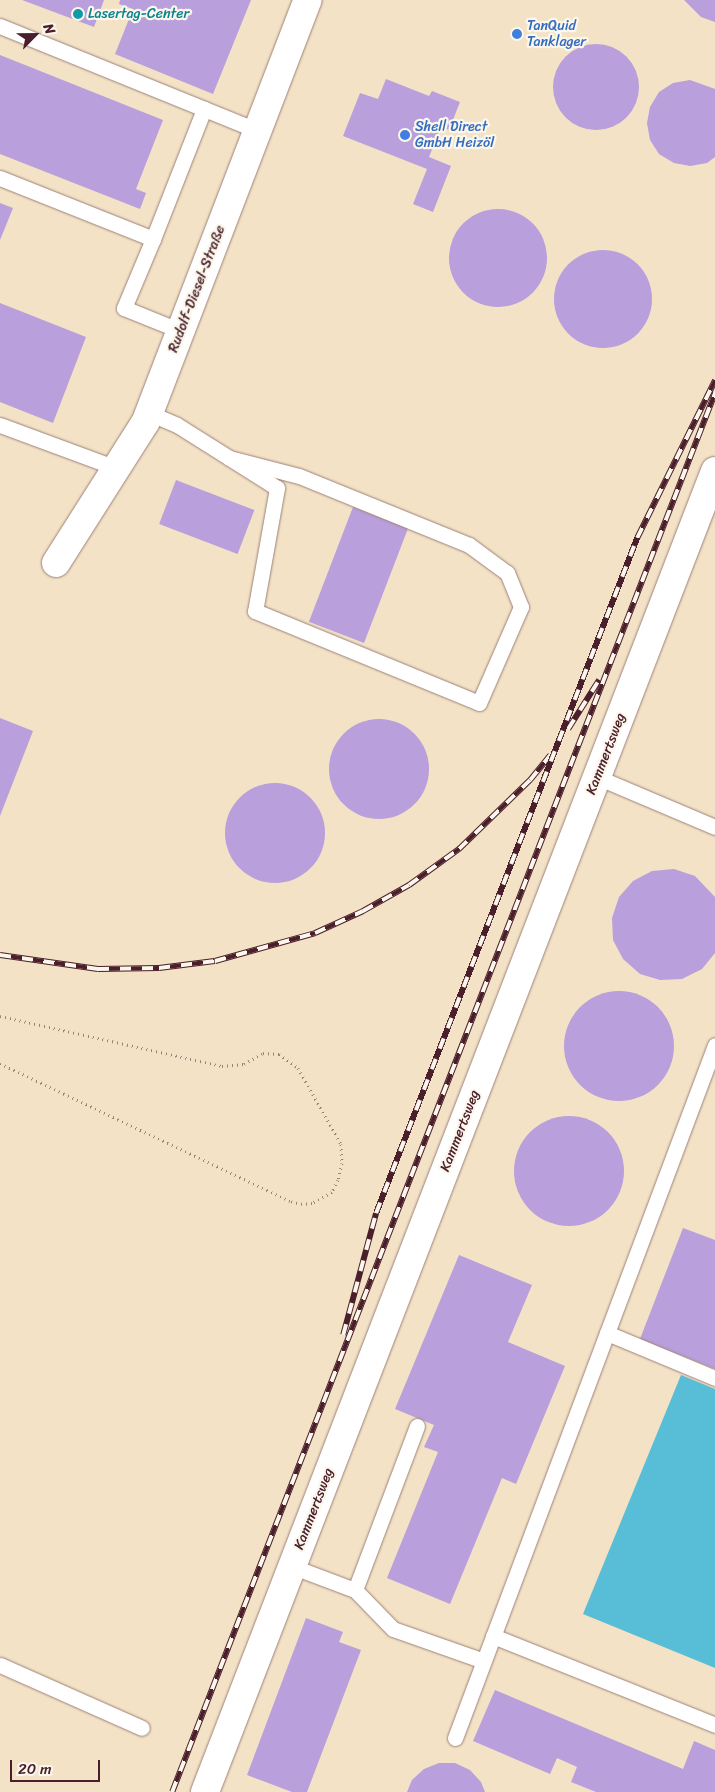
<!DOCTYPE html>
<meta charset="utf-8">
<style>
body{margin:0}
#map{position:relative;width:715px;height:1792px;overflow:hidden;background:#f3e2c6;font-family:Sriracha,sans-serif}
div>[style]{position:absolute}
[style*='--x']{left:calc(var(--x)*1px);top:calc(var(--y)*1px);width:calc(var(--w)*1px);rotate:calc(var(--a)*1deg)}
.water>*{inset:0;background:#58bdd6}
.building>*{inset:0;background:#b99fdb;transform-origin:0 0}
.round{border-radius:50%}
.path>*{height:3px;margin-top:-1.5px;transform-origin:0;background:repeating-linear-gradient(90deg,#9e8078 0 1px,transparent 0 5px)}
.roads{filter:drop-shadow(0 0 1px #9e8078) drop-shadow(0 0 1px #9e8078)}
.service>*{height:15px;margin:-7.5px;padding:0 7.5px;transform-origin:7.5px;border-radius:7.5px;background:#fff}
.minor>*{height:28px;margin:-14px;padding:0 14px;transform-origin:14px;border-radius:14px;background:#fff}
.rail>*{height:5.5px;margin-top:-2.75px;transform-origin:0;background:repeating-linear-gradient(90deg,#fbf7ec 0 11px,#4a1f2b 0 22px);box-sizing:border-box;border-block:1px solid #4a1f2b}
.dots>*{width:14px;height:14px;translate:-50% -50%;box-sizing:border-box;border:2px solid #fbf7ec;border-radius:50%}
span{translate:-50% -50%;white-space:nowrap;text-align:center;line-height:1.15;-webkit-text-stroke:4.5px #fbf7ec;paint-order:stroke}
.culture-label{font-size:14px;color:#0d838f}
.left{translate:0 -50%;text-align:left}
.shop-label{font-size:14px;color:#366cbe}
.street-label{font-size:14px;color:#4a1f2b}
.north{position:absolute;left:10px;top:10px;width:50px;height:50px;-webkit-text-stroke:4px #fbf7ec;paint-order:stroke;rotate:67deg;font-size:14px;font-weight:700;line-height:20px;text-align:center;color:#4a1f2b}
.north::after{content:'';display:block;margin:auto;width:18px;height:22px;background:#4a1f2b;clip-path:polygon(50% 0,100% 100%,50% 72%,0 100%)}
.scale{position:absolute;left:10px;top:1760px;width:90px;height:22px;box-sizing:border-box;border:2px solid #4a1f2b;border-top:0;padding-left:6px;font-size:15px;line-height:18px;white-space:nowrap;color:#4a1f2b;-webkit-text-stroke:4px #fbf7ec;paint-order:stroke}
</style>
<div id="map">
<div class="water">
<i style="clip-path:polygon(681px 1375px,715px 1389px,715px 1668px,583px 1614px)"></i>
</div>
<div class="building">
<i style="clip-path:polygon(22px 0,104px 0,94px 27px)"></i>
<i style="clip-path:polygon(120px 0,251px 0,213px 94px,115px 54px,133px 9px,119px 4px)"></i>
<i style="clip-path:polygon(684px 0,715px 0,715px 22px,701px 17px)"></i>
<i class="round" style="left:553px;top:44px;width:86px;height:86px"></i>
<i style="clip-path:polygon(0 55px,163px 120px,136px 189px,146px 193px,140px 209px,0 154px)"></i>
<i style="clip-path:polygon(386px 79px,429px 96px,432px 91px,460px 102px,449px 130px,441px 127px,429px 157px,451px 166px,433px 212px,413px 204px,427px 169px,343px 136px,360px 93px,378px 99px)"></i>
<i style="clip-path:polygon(690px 80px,715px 89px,715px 157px,707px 163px,690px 166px,674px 163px,659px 154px,650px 140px,647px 123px,650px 107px,659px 92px,673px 83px)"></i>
<i style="clip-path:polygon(0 203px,13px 208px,0 240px)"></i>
<i class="round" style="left:449px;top:209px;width:98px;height:98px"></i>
<i class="round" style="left:554px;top:250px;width:98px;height:98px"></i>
<i style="clip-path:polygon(0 303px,86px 337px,53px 423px,0 402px)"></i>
<i style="left:176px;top:480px;width:84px;height:47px;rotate:21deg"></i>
<i style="left:353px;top:507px;width:59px;height:123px;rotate:21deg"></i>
<i style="clip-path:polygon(0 718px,33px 731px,0 816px)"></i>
<i class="round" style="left:329px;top:719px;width:100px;height:100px"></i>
<i class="round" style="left:225px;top:783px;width:100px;height:100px"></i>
<i style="clip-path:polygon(674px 869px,695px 876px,715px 897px,715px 953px,702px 969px,682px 979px,660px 980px,640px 974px,623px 959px,613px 940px,612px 918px,619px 897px,633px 881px,652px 871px)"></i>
<i class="round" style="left:564px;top:991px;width:110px;height:110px"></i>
<i class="round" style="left:514px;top:1116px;width:110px;height:110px"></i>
<i style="clip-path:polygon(683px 1228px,715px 1240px,715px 1369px,640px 1339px)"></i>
<i style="clip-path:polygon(459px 1255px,532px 1285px,508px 1342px,565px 1366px,516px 1484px,502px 1478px,450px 1604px,387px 1578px,438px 1452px,424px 1447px,434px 1425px,395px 1409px)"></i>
<i style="clip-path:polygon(306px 1618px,343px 1632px,339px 1642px,361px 1650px,307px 1792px,292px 1792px,247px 1775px)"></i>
<i style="clip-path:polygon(495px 1690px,683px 1769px,694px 1741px,715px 1750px,715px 1792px,596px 1792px,571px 1782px,577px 1767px,557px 1758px,550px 1774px,473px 1741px)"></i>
<i style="clip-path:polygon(439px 1763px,455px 1763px,470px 1770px,481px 1782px,485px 1792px,407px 1792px,412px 1780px,424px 1769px)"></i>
</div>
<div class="path">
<i style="--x:0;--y:1016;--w:228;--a:12.7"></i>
<i style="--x:222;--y:1066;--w:22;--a:-5"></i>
<i style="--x:244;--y:1064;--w:22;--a:-30"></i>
<i style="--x:263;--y:1053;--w:16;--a:4"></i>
<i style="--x:279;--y:1054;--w:24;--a:36"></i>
<i style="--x:298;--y:1068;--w:87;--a:60.5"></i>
<i style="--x:341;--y:1144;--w:19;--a:87"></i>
<i style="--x:342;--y:1163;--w:17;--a:103"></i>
<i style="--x:338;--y:1180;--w:13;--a:117"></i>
<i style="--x:332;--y:1192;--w:23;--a:151"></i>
<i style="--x:312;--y:1203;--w:10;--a:174"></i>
<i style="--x:302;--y:1204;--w:12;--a:-166"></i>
<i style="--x:290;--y:1201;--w:321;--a:-154.6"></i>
</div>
<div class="roads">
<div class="service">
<i style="--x:0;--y:26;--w:279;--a:22.1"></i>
<i style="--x:0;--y:178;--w:165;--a:21.7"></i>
<i style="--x:153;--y:239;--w:75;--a:112.8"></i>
<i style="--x:124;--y:308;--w:61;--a:22"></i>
<i style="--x:153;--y:239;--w:140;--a:-68.6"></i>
<i style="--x:149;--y:413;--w:30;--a:23"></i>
<i style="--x:177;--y:425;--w:118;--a:32.2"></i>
<i style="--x:277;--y:488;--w:125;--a:100.1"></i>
<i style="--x:255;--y:611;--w:242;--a:22.3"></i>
<i style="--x:479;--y:703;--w:105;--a:-66.4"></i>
<i style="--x:521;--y:607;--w:37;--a:-112"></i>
<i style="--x:507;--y:573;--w:47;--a:-143.6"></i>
<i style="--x:469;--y:545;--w:183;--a:-157.9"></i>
<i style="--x:299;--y:476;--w:72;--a:-165.6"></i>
<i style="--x:0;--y:425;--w:124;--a:20.3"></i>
<i style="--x:597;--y:777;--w:128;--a:23"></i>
<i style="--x:607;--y:1333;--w:117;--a:22.6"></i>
<i style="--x:417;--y:1426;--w:175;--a:110.7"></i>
<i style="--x:355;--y:1590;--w:54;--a:45.7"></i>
<i style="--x:393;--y:1629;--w:96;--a:19.4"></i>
<i style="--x:291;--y:1566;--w:68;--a:20.6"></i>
<i style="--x:493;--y:1636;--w:239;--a:21.8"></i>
<i style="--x:0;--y:1665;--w:155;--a:23.9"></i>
<i style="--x:455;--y:1738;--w:740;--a:-69.43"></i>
</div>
<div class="minor">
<i style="--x:56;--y:563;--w:168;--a:-57.6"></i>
<i style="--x:146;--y:421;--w:451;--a:-69"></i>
<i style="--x:205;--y:1792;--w:1416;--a:-68.89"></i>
</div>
</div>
<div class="rail">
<i style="--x:568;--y:729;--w:58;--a:-57.7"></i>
<i style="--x:0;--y:955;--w:99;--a:8.1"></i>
<i style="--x:98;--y:969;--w:61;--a:-0.9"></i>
<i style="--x:159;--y:968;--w:56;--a:-7.1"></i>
<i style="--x:215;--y:961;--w:104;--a:-15.6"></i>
<i style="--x:315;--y:933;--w:53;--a:-24.6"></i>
<i style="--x:363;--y:911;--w:53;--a:-29.5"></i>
<i style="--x:409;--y:885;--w:62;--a:-35.8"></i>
<i style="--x:459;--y:849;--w:99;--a:-44.2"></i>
<i style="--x:530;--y:780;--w:32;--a:-51"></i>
<i style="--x:343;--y:1335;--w:126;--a:-74.9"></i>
<i style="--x:376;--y:1213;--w:724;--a:-68.86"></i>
<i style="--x:637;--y:538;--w:176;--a:-63.7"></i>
<i style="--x:172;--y:1792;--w:1501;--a:-68.79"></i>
</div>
<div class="dots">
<i style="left:78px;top:14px;background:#0f9aa8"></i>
<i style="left:517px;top:34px;background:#3f7fe0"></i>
<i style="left:405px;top:135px;background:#3f7fe0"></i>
</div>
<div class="culture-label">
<span class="left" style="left:88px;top:14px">Lasertag-Center</span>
</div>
<div class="shop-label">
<span class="left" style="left:527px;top:34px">TanQuid<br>Tanklager</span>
<span class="left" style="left:415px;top:135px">Shell Direct<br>GmbH Heizöl</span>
</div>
<div class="street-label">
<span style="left:197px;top:289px;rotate:-69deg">Rudolf-Diesel-Straße</span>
<span style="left:606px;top:754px;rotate:-69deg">Kammertsweg</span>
<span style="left:460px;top:1131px;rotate:-69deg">Kammertsweg</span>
<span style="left:314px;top:1509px;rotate:-69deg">Kammertsweg</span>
</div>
<div class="north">N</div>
<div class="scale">20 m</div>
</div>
